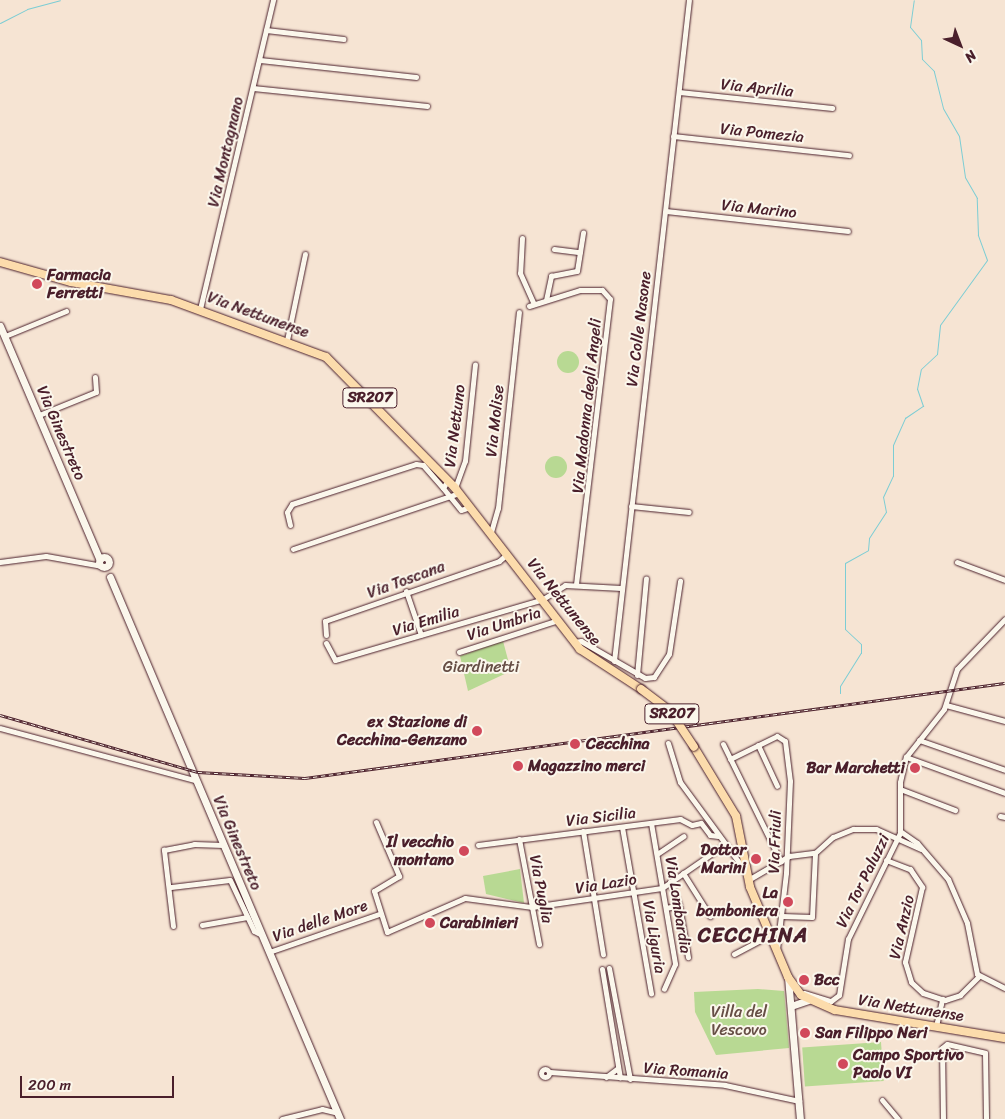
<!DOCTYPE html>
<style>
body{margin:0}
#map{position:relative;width:1005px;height:1119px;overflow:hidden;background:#f6e4d3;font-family:Sriracha,sans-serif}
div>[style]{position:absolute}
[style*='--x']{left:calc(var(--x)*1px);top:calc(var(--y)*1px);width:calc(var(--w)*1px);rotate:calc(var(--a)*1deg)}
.green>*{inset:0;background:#b8d993;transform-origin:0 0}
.round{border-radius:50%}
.stream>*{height:1px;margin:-0.5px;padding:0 0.5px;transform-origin:0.5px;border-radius:0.5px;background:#7ccdd4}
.roads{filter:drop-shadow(0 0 1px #4a1f2b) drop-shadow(0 0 1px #4a1f2b)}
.street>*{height:5px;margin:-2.5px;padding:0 2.5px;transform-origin:2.5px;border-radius:2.5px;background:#fbf7ec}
.street>.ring{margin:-2.5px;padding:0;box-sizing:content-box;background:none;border:5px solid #fbf7ec;border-radius:50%}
.secondary>*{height:7px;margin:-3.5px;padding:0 3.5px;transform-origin:3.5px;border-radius:3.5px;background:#fbf7ec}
.secondary>.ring{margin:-3.5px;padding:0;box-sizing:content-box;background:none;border:7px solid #fbf7ec;border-radius:50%}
.primary>*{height:8px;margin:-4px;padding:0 4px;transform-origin:4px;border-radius:4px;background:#fcdcac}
.rail>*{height:3px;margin-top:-1.5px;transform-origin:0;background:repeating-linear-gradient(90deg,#fbf7ec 0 4px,#4a1f2b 0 8px);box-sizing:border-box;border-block:1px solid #4a1f2b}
.bridges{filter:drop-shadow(0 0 1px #4a1f2b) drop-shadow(0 0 1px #4a1f2b)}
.primary-bridge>*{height:8px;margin:-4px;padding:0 4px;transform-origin:4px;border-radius:4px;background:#fcdcac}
.dots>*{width:14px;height:14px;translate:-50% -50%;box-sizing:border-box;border:2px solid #fbf7ec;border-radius:50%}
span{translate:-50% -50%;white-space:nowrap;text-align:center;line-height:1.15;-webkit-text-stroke:4px #fbf7ec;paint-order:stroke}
.shield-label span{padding:1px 4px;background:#fbf7ec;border:1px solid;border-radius:4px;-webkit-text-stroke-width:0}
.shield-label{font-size:15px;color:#4a1f2b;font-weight:700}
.street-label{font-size:16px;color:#4a1f2b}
.poi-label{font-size:16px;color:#4a1f2b;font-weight:700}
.left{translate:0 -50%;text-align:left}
.right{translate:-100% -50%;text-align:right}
.park-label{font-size:16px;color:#664e45}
.district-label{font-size:21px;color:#4a1f2b;font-weight:700;letter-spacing:1px}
.north{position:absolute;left:935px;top:20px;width:50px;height:50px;-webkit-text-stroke:4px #fbf7ec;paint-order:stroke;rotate:137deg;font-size:14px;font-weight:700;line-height:20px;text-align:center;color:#4a1f2b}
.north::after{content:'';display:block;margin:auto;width:18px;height:22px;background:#4a1f2b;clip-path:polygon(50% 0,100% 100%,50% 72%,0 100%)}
.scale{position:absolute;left:20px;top:1076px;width:154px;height:22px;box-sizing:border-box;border:2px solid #4a1f2b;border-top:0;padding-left:6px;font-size:15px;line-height:18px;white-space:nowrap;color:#4a1f2b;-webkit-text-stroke:4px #fbf7ec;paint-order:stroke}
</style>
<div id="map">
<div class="green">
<i class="round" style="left:557px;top:351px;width:22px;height:22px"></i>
<i class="round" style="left:545px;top:456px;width:22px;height:22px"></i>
<i style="clip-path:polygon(503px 641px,511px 671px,468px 691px,460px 656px)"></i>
<i style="clip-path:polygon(520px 869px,524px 903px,486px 894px,483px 876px)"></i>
<i style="clip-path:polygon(758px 989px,784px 991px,789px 1048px,716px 1055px,695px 1012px,694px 992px)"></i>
<i style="left:881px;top:1042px;width:39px;height:79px;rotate:86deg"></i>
</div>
<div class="stream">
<i style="--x:0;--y:23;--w:30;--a:-27"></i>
<i style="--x:27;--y:9;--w:34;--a:-15"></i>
<i style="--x:840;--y:693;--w:7;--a:-90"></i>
<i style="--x:840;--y:686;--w:39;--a:-58"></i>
<i style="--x:861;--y:653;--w:9;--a:-90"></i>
<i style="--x:861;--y:644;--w:22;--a:-137"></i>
<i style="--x:845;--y:629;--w:66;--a:-90"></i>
<i style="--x:845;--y:563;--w:26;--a:-29"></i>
<i style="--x:868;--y:550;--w:12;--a:-85"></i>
<i style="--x:869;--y:538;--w:31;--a:-57"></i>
<i style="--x:886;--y:512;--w:15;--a:-101"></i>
<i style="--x:883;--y:497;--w:23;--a:-65"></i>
<i style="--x:893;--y:476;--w:31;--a:-90"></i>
<i style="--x:893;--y:445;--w:30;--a:-66"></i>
<i style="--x:905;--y:418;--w:22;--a:-34"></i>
<i style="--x:923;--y:406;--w:18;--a:-109"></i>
<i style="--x:917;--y:389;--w:20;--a:-79"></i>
<i style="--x:921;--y:369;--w:22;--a:-43"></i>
<i style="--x:937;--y:354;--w:29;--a:-84"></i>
<i style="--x:940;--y:325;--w:80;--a:-54.1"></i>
<i style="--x:987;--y:260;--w:27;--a:-110"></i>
<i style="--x:978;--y:235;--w:37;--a:-92"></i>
<i style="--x:977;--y:198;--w:24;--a:-120"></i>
<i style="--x:965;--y:177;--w:41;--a:-98.3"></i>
<i style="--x:959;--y:136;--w:32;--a:-120"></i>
<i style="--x:943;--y:108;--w:38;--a:-104"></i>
<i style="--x:934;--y:71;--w:17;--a:-135"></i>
<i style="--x:922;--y:59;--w:19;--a:-93"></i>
<i style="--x:921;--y:40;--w:17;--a:-130"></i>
<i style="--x:910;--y:27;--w:27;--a:-82"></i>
</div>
<div class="roads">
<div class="street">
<i style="--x:266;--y:30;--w:78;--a:6.7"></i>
<i style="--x:260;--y:60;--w:157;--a:6.2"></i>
<i style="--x:253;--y:88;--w:175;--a:5.9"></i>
<i style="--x:679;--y:92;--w:154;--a:6"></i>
<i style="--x:673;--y:136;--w:177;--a:6.2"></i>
<i style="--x:666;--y:211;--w:183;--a:6.3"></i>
<i style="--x:522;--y:238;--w:35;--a:93"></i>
<i style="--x:520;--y:273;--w:34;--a:66"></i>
<i style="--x:554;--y:249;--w:26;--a:7"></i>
<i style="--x:546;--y:300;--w:25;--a:-78"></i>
<i style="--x:551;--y:276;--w:26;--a:-11"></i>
<i style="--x:577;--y:271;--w:39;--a:-81"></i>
<i style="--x:529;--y:306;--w:53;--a:-17.4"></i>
<i style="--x:580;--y:290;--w:22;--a:0"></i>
<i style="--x:602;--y:290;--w:12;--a:48"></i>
<i style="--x:610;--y:299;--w:287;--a:96.8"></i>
<i style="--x:200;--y:309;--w:318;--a:-76.7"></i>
<i style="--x:5;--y:336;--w:66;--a:-22.3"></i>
<i style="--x:287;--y:340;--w:88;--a:-78.2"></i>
<i style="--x:39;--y:415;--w:61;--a:-22"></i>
<i style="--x:96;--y:392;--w:15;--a:-94"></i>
<i style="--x:448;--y:480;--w:9;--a:122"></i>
<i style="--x:443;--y:488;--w:28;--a:51"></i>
<i style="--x:461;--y:510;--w:9;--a:-18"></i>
<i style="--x:455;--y:488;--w:29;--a:-70"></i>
<i style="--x:465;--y:461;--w:97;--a:-84.1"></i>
<i style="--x:631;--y:506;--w:58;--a:5.9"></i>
<i style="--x:290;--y:525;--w:13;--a:-103"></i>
<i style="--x:287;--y:512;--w:9;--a:-58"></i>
<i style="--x:292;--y:504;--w:130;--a:-17.9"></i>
<i style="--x:416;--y:464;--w:7;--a:8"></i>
<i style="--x:423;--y:465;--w:30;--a:49"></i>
<i style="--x:491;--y:532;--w:25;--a:-74"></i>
<i style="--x:498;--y:508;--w:197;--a:-83.9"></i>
<i style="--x:293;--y:549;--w:175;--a:-18.6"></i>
<i style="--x:0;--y:562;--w:46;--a:-7.4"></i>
<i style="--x:46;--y:556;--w:57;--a:10.1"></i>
<i style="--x:957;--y:562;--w:51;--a:20.6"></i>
<i style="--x:406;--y:591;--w:46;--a:71.2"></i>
<i style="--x:326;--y:635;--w:14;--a:-94"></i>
<i style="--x:325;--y:621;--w:184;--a:-19"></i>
<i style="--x:499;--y:561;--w:11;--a:-41"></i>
<i style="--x:574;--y:642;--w:7;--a:-8"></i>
<i style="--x:581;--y:641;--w:74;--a:30"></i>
<i style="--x:645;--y:678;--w:9;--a:-6"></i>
<i style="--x:654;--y:677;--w:27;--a:-57"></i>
<i style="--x:669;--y:654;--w:74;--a:-81.4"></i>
<i style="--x:326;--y:643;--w:19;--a:62"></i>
<i style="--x:335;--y:660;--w:217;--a:-16.3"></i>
<i style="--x:543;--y:599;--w:26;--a:-32"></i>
<i style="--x:565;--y:585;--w:56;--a:3.1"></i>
<i style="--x:459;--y:652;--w:104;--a:-17.9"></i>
<i style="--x:614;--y:661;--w:665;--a:-83.53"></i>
<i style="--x:637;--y:675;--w:97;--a:-84.7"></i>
<i style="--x:946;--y:705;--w:61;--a:15.2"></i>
<i style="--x:0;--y:728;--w:201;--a:15"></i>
<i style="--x:919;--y:740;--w:91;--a:19.2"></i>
<i style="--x:668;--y:743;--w:41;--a:72.9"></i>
<i style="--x:680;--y:782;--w:112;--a:53.7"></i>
<i style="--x:723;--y:744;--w:131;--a:63.8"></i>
<i style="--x:758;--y:745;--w:45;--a:65.1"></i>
<i style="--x:906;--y:757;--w:105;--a:20"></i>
<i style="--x:730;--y:759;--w:52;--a:-26.1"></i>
<i style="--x:777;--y:736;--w:9;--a:32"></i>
<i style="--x:785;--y:741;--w:40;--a:82.9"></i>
<i style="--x:790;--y:781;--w:92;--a:92.5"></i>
<i style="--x:786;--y:873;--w:78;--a:96.7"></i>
<i style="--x:900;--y:789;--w:59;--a:20.9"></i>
<i style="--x:1000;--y:816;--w:5;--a:11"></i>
<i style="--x:376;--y:822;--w:59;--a:66.9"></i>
<i style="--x:399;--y:876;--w:29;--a:149"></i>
<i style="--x:374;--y:891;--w:43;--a:72.4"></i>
<i style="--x:387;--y:932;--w:85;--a:-23.6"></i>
<i style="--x:465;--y:898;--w:68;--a:7.7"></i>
<i style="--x:532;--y:907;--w:131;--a:-8.3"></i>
<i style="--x:662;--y:888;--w:75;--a:-34.7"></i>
<i style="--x:651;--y:823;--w:143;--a:80.3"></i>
<i style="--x:675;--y:964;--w:27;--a:114"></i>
<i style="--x:622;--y:827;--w:169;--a:80.1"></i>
<i style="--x:583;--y:831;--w:125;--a:80.8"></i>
<i style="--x:900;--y:831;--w:21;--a:35"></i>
<i style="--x:917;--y:843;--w:48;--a:49.3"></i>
<i style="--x:948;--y:879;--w:48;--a:66.6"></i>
<i style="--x:967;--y:923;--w:52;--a:78.9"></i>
<i style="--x:977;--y:974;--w:31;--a:27"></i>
<i style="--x:519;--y:839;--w:107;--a:79.2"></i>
<i style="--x:478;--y:845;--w:204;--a:-7.3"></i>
<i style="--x:680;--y:819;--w:13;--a:27"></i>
<i style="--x:692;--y:825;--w:9;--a:-13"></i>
<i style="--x:701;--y:823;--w:15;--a:53"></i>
<i style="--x:710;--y:835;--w:8;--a:7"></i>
<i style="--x:657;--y:854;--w:32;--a:-34"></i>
<i style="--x:886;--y:860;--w:26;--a:21"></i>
<i style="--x:910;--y:869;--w:22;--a:56"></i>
<i style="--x:922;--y:887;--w:77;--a:102.8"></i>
<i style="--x:905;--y:962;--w:21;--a:73"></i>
<i style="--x:911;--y:982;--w:16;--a:43"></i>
<i style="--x:923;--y:993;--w:23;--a:18"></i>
<i style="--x:945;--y:1000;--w:16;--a:-18"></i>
<i style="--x:960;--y:995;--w:27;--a:-45"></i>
<i style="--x:683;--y:873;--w:51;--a:57.9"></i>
<i style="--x:748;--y:880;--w:48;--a:-30.3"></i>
<i style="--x:789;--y:856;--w:26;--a:-7"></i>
<i style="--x:815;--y:853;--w:24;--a:-42"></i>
<i style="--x:833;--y:837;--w:22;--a:-22"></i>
<i style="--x:853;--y:829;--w:23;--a:0"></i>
<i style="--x:876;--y:829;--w:49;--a:24"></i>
<i style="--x:171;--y:887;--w:59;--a:-6.8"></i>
<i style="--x:230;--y:880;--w:56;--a:64.8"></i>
<i style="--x:254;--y:931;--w:9;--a:27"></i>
<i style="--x:679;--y:905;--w:53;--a:80.2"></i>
<i style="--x:666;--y:908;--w:13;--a:-13"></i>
<i style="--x:679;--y:905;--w:25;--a:-111"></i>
<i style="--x:782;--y:916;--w:30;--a:2"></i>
<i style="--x:812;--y:917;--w:64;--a:-87.3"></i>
<i style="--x:202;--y:925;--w:46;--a:-10.1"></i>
<i style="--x:173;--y:926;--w:77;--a:-96.8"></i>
<i style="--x:164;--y:850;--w:31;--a:-11"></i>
<i style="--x:194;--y:844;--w:29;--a:2"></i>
<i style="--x:269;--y:952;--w:116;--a:-19.1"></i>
<i style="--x:734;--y:954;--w:41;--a:-27.8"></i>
<i style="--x:609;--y:968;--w:113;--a:79.3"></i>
<i style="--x:602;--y:969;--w:110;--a:80.6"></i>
<i style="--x:804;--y:993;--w:28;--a:17"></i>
<i style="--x:831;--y:1001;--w:10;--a:-37"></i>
<i style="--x:839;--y:995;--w:57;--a:-80.9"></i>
<i style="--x:848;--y:939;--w:118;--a:-63.9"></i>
<i style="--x:900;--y:833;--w:51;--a:-90"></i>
<i style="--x:900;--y:782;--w:26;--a:-77"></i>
<i style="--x:906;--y:757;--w:61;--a:-51.6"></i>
<i style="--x:944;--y:709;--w:42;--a:-72"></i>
<i style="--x:957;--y:669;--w:69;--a:-46.2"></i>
<i style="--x:936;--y:1026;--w:28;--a:-77"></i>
<i class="ring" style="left:541px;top:1069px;width:3px;height:3px"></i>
<i style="--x:550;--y:1072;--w:175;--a:4.2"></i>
<i style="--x:725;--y:1085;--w:76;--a:12.2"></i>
<i style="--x:606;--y:1077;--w:15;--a:-37"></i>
<i style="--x:882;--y:1100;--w:25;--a:50"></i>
<i style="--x:282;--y:1119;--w:41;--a:-14"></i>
<i style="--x:322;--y:1109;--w:16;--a:14"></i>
<i style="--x:943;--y:1119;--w:71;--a:-90.8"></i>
<i style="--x:942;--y:1048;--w:6;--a:-39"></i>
<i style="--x:947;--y:1044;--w:39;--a:13"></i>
<i style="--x:985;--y:1053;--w:66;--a:89.1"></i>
</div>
<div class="secondary">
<i style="--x:0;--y:326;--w:254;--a:66.9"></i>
<i class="ring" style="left:99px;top:557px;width:3px;height:3px"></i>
<i style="--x:110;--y:577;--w:589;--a:67.01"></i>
<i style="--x:788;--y:977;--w:143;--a:85.2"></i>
<i style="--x:791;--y:1006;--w:18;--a:-19"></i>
</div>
<div class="primary">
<i style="--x:0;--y:262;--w:74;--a:15.7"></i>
<i style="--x:71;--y:282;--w:102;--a:10.2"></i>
<i style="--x:171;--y:300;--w:165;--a:20.2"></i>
<i style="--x:326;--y:357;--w:184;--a:45.4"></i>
<i style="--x:455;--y:488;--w:204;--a:52.2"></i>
<i style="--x:580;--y:649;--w:73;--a:33.3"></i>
<i style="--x:694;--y:747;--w:81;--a:58.7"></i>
<i style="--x:736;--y:816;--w:72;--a:78.8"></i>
<i style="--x:750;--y:887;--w:98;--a:67.1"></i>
<i style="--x:788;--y:977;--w:22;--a:54"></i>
<i style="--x:801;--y:995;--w:37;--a:24"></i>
<i style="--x:835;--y:1010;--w:172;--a:9.4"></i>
</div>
</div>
<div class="rail">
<i style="--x:0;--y:715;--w:206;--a:16.1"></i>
<i style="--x:198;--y:772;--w:107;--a:3.2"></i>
<i style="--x:305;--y:778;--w:706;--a:-7.73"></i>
</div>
<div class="bridges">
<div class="primary-bridge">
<i style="--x:641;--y:689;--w:36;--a:37"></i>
<i style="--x:670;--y:711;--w:43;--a:56.3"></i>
</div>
</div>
<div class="dots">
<i style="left:37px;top:284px;background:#d1495b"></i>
<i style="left:477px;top:731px;background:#d1495b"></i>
<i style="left:575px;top:744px;background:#d1495b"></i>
<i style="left:518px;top:766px;background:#d1495b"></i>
<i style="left:915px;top:768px;background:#d1495b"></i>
<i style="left:464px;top:851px;background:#d1495b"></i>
<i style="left:756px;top:859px;background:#d1495b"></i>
<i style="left:788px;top:902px;background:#d1495b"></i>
<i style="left:430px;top:923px;background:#d1495b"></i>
<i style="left:804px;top:980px;background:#d1495b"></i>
<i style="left:805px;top:1033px;background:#d1495b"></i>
<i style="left:843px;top:1064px;background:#d1495b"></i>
</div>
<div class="shield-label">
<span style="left:370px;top:398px">SR207</span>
<span style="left:672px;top:714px">SR207</span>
</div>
<div class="street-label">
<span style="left:757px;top:88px;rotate:6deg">Via Aprilia</span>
<span style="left:762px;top:133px;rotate:6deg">Via Pomezia</span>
<span style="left:226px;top:152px;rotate:-77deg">Via Montagnano</span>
<span style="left:759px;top:209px;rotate:6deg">Via Marino</span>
<span style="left:258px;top:315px;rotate:20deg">Via Nettunense</span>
<span style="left:639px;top:329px;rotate:-83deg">Via Colle Nasone</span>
<span style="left:587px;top:406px;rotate:-84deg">Via Madonna degli Angeli</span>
<span style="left:495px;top:421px;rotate:-84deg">Via Molise</span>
<span style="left:455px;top:426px;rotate:-83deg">Via Nettuno</span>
<span style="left:61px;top:433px;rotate:67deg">Via Ginestreto</span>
<span style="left:406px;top:580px;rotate:-20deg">Via Toscana</span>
<span style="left:564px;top:602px;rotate:51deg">Via Nettunense</span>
<span style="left:426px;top:621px;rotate:-17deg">Via Emilia</span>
<span style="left:504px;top:624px;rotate:-18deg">Via Umbria</span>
<span style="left:601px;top:817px;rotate:-7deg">Via Sicilia</span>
<span style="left:775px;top:842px;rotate:-88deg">Via Friuli</span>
<span style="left:237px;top:843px;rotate:67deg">Via Ginestreto</span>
<span style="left:863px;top:881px;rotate:-64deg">Via Tor Paluzzi</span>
<span style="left:606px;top:884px;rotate:-9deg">Via Lazio</span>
<span style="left:541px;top:889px;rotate:79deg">Via Puglia</span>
<span style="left:678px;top:905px;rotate:81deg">Via Lombardia</span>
<span style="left:320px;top:921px;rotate:-19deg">Via delle More</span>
<span style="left:902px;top:927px;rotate:-77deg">Via Anzio</span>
<span style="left:654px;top:937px;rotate:80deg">Via Liguria</span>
<span style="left:911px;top:1008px;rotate:9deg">Via Nettunense</span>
<span style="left:686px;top:1071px;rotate:4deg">Via Romania</span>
</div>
<div class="poi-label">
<span class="left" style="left:47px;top:284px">Farmacia<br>Ferretti</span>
<span class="right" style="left:467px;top:731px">ex Stazione di<br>Cecchina-Genzano</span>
<span class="left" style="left:586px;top:744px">Cecchina</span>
<span class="left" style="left:528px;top:766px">Magazzino merci</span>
<span class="right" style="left:905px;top:768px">Bar Marchetti</span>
<span class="right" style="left:454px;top:851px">Il vecchio<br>montano</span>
<span class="right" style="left:746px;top:859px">Dottor<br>Marini</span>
<span class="right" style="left:778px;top:902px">La<br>bomboniera</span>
<span class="left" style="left:440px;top:923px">Carabinieri</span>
<span class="left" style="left:814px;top:980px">Bcc</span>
<span class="left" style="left:815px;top:1033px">San Filippo Neri</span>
<span class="left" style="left:853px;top:1064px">Campo Sportivo<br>Paolo VI</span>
</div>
<div class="park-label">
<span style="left:481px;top:667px">Giardinetti</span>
<span style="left:739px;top:1021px">Villa del<br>Vescovo</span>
</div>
<div class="district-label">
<span style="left:753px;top:935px">CECCHINA</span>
</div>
<div class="north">N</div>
<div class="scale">200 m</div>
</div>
